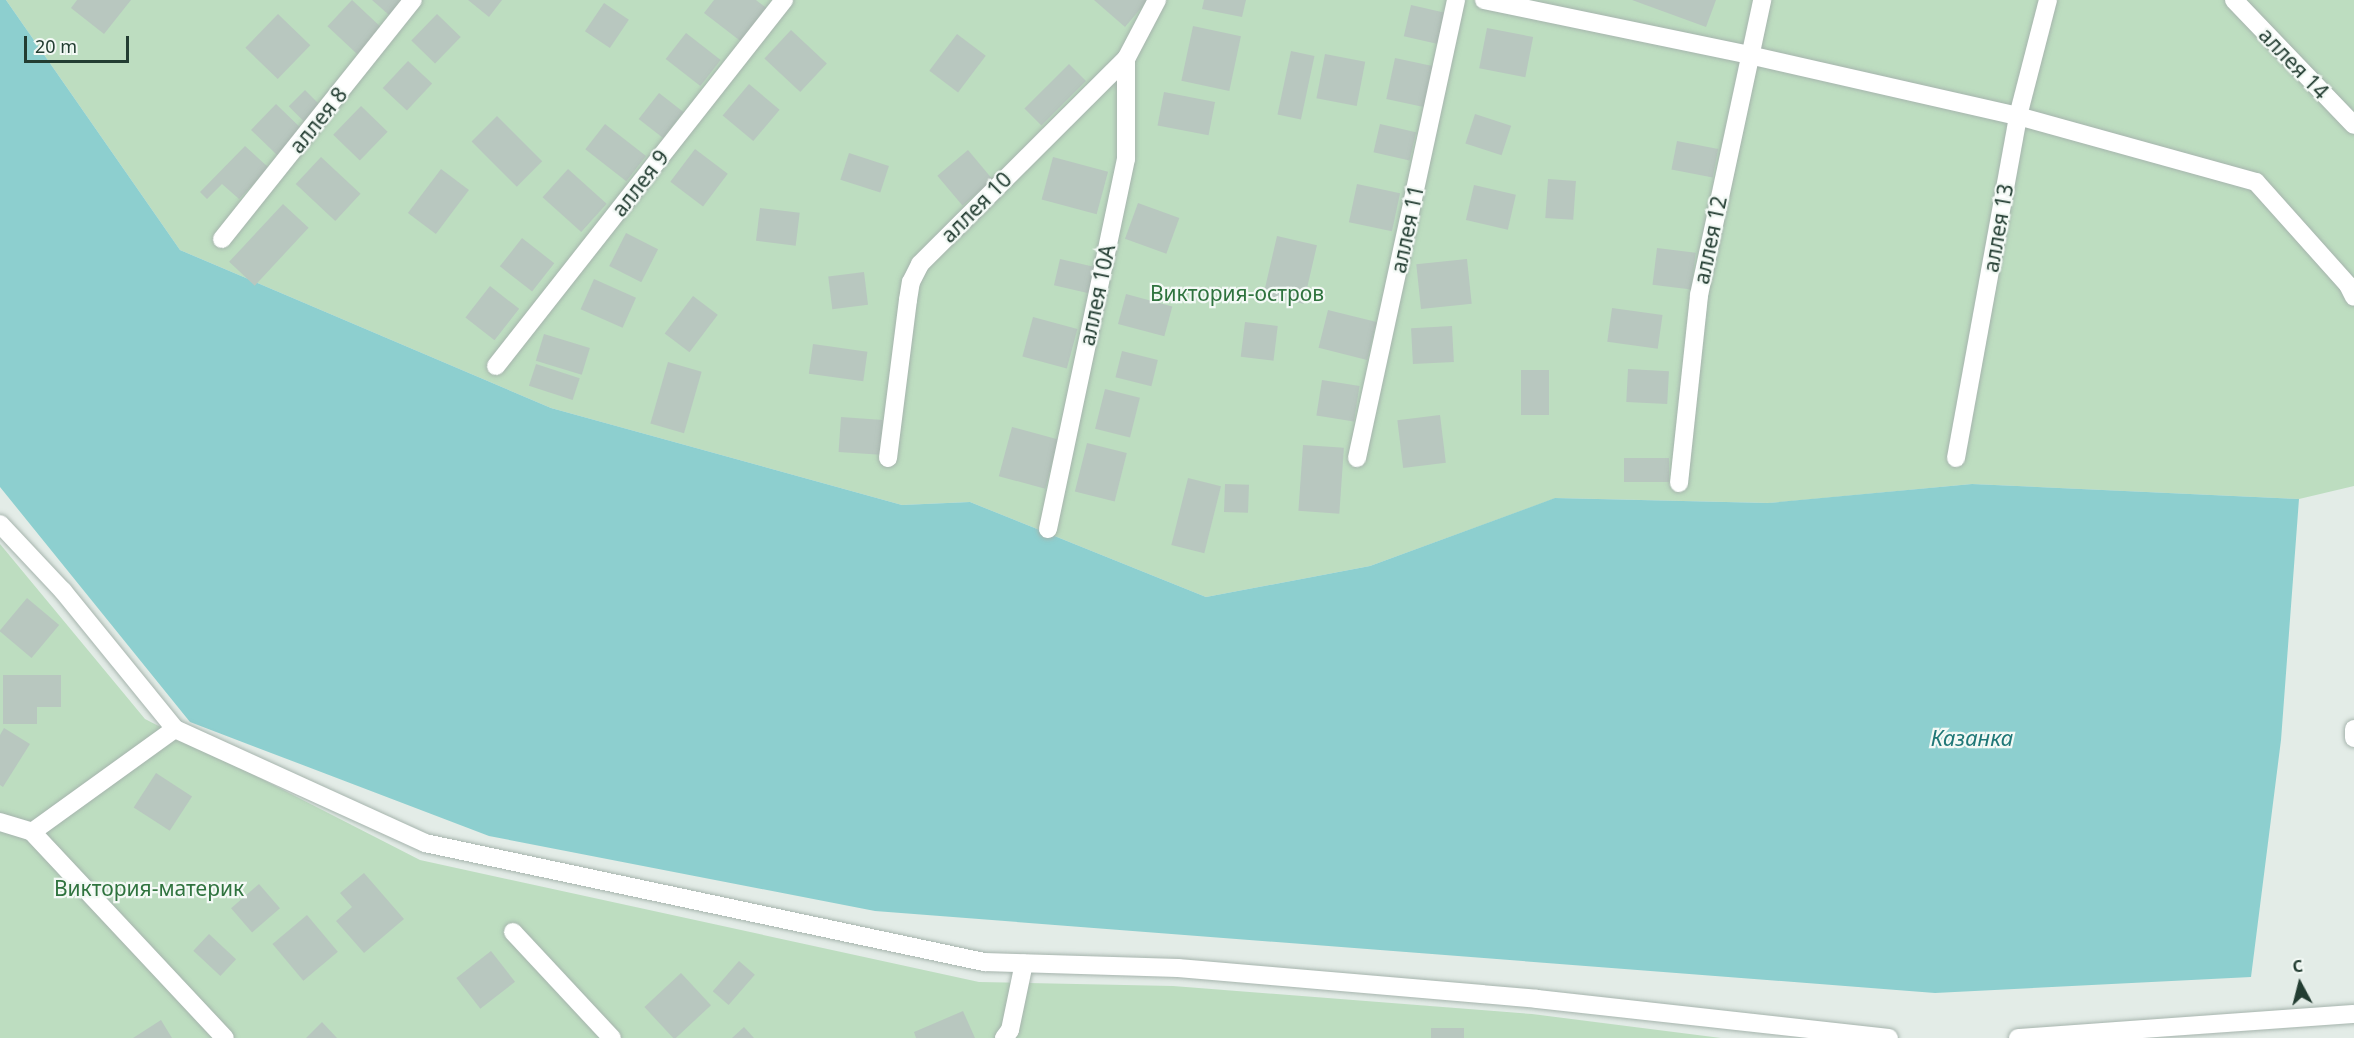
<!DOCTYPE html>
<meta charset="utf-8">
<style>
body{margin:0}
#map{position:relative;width:2354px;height:1038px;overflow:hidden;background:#e3ece7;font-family:"Noto Sans",sans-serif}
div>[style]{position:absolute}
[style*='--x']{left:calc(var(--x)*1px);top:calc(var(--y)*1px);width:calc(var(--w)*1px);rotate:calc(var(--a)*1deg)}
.green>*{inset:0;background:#bdddc0}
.water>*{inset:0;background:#8dcfcf}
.building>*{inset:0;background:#b8c7bf;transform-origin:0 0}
.roads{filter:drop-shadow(0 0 2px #a6b4ad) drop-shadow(0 0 2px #a6b4ad)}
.minor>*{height:18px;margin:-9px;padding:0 9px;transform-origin:9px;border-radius:9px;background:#fff}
span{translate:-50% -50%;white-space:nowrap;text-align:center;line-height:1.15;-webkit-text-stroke:4.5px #f3f9f5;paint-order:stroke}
.street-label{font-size:21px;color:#233d32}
.park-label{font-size:21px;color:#2f733e}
.water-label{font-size:22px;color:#1f7777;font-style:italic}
.north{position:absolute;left:2270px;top:954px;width:60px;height:60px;-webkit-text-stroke:4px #f3f9f5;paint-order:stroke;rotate:353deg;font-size:16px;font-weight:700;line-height:24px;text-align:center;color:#233d32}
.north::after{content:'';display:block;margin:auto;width:21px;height:27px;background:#233d32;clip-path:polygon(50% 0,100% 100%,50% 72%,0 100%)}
.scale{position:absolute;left:24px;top:36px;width:105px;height:27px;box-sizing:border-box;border:3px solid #233d32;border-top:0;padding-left:8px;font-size:18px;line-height:21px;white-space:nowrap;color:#233d32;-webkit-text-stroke:4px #f3f9f5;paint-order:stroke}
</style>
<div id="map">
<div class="green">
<i style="clip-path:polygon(6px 0,2354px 0,2354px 486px,2299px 499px,1972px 484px,1769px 503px,1556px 498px,1370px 566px,1206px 597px,970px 502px,902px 505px,551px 408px,180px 250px)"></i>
<i style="clip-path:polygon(0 544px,145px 719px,420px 860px,979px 982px,1173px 986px,1532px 1014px,1721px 1038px,0 1038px)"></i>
</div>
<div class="water">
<i style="clip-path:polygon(0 0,6px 0,180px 250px,551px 408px,902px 505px,970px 502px,1206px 597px,1370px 566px,1555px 498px,1768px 503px,1972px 484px,2299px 499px,2281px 740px,2251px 977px,1935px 993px,875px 911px,489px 836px,190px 722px,0 487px)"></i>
</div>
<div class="building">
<i style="clip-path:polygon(77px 0,131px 0,104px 34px,71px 8px)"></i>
<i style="left:352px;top:0;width:42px;height:36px;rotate:43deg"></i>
<i style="clip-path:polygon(372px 0,403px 0,389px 15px)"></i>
<i style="clip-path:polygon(468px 0,502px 0,489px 17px)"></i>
<i style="clip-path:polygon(714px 0,756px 0,769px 10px,743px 43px,704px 13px)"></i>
<i style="clip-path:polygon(1094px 0,1148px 0,1125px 27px)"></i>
<i style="clip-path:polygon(1204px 0,1246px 0,1242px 17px,1202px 9px)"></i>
<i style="clip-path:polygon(1632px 0,1716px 0,1706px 27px)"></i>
<i style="left:604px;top:3px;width:30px;height:34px;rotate:34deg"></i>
<i style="left:1411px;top:5px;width:36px;height:32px;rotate:13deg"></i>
<i style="left:278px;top:14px;width:45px;height:47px;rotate:44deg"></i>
<i style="left:437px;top:14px;width:33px;height:37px;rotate:44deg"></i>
<i style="left:1193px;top:26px;width:49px;height:56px;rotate:12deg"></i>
<i style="left:1487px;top:28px;width:47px;height:41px;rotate:11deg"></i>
<i style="left:791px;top:30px;width:49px;height:39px;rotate:43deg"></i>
<i style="left:686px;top:33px;width:44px;height:33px;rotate:38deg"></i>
<i style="left:957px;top:34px;width:36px;height:46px;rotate:37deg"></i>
<i style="left:1291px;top:51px;width:24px;height:65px;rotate:12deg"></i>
<i style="left:1325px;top:54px;width:41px;height:45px;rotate:11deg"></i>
<i style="left:1395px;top:58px;width:43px;height:42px;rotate:12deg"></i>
<i style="left:408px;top:61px;width:33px;height:37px;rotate:43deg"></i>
<i style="left:1069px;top:64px;width:24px;height:63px;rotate:45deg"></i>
<i style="left:749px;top:84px;width:40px;height:41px;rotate:40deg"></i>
<i style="left:305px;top:90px;width:25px;height:23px;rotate:45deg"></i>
<i style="left:1164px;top:92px;width:52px;height:34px;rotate:11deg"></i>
<i style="left:659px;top:93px;width:31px;height:33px;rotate:38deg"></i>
<i style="left:276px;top:104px;width:37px;height:36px;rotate:44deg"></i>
<i style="left:361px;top:106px;width:37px;height:40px;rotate:44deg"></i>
<i style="left:1475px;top:114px;width:38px;height:31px;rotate:18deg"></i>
<i style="left:497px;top:116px;width:64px;height:36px;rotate:45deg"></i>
<i style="left:605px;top:124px;width:52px;height:32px;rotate:38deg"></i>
<i style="left:1380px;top:124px;width:37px;height:29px;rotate:13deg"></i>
<i style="left:1677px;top:141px;width:42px;height:29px;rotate:11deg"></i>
<i style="clip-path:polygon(245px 146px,269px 168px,239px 199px,222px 184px,207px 199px,200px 192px)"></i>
<i style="left:695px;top:149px;width:41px;height:41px;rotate:37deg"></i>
<i style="left:968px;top:150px;width:39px;height:40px;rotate:50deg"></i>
<i style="left:849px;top:153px;width:42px;height:28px;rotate:18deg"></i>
<i style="left:321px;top:157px;width:54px;height:37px;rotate:43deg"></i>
<i style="left:1053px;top:157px;width:57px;height:44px;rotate:15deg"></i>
<i style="left:441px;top:169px;width:35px;height:55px;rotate:37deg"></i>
<i style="left:568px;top:169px;width:52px;height:38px;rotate:42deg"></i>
<i style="left:1548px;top:179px;width:28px;height:39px;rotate:4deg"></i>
<i style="left:1357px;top:184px;width:44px;height:39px;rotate:12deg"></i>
<i style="left:1474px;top:185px;width:43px;height:36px;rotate:13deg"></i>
<i style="left:1138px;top:203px;width:44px;height:38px;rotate:20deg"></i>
<i style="left:283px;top:204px;width:35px;height:79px;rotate:43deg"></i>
<i style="left:760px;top:208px;width:40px;height:33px;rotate:7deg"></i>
<i style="left:626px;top:233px;width:36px;height:37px;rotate:27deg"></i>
<i style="left:1277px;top:236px;width:41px;height:60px;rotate:13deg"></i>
<i style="left:522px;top:238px;width:41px;height:36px;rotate:38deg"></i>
<i style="left:1657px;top:248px;width:39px;height:37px;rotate:7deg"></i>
<i style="left:1060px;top:259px;width:39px;height:27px;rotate:13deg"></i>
<i style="left:1467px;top:259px;width:45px;height:51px;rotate:84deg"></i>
<i style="left:864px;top:272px;width:33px;height:36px;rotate:83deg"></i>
<i style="left:594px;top:279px;width:46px;height:33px;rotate:24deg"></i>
<i style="left:490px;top:286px;width:37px;height:40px;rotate:38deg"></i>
<i style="left:1126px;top:294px;width:48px;height:31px;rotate:15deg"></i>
<i style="left:693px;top:296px;width:31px;height:47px;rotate:37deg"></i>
<i style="left:1612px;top:308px;width:51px;height:34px;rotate:8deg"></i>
<i style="left:1328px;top:310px;width:50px;height:39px;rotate:14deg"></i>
<i style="left:1033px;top:317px;width:46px;height:41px;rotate:15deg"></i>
<i style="left:1245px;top:322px;width:33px;height:35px;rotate:7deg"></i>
<i style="left:1452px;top:326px;width:36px;height:41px;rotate:87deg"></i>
<i style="left:544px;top:334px;width:48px;height:28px;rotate:17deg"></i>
<i style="left:813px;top:344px;width:55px;height:30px;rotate:8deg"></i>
<i style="left:1122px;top:351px;width:37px;height:27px;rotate:14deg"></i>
<i style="left:668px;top:362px;width:35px;height:64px;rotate:16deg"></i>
<i style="left:536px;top:364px;width:46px;height:23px;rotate:18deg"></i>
<i style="left:1628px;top:369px;width:41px;height:33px;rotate:3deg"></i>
<i style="left:1521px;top:370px;width:28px;height:45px"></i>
<i style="left:1322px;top:380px;width:38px;height:36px;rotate:9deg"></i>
<i style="left:1105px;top:389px;width:36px;height:41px;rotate:14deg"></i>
<i style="left:1440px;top:415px;width:48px;height:43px;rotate:83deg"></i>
<i style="left:841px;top:417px;width:42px;height:35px;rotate:4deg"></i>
<i style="left:1012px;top:427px;width:48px;height:51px;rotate:15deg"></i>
<i style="left:1087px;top:443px;width:41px;height:50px;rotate:14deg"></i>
<i style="left:1303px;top:445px;width:41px;height:66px;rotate:4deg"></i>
<i style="left:1624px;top:458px;width:45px;height:24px"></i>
<i style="left:1188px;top:478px;width:34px;height:69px;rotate:14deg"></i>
<i style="left:1225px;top:484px;width:24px;height:28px;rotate:2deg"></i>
<i style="left:27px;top:598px;width:42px;height:43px;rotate:40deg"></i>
<i style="clip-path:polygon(3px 675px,61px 675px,61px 707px,37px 707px,37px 724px,3px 724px)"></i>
<i style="clip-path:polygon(4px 728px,30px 744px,3px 787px,0 785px,0 735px)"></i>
<i style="left:156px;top:773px;width:43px;height:41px;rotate:33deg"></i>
<i style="clip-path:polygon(364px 873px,404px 919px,364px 953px,336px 921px,352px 907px,340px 893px)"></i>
<i style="left:259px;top:884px;width:32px;height:37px;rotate:49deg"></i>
<i style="left:307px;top:915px;width:48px;height:45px;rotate:50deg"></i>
<i style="left:209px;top:934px;width:37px;height:23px;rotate:43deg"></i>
<i style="left:491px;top:951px;width:39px;height:44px;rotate:52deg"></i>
<i style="left:739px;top:961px;width:21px;height:40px;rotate:41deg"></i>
<i style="left:681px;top:973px;width:44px;height:50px;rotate:47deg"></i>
<i style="clip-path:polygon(963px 1011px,975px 1038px,916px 1038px,914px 1032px)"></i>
<i style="clip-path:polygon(161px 1020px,172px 1038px,133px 1038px)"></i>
<i style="clip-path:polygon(322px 1022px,337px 1038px,306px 1038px)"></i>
<i style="clip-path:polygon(744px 1027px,754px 1038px,732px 1038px)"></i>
<i style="left:1431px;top:1028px;width:33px;height:10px"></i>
</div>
<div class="roads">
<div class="minor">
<i style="--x:1484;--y:0;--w:271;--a:11.7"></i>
<i style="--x:1749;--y:55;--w:276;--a:12.8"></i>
<i style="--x:2018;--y:116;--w:247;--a:15.5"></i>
<i style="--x:2256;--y:182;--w:138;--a:48.2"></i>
<i style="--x:2348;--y:285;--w:13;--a:63"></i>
<i style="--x:2234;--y:0;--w:173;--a:46.2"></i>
<i style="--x:222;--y:239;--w:306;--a:-51.4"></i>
<i style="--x:496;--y:366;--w:466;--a:-51.8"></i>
<i style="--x:888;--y:458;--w:159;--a:-82.8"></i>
<i style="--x:908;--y:300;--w:18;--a:-81"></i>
<i style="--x:911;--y:282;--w:20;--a:-63"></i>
<i style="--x:920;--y:264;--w:291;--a:-44.9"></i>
<i style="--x:1126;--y:59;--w:67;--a:-62.3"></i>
<i style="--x:1357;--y:458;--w:469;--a:-77.8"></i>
<i style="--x:1956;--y:458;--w:348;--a:-79.7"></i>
<i style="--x:2018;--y:116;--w:120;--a:-75.5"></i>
<i style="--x:1679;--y:483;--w:189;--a:-83.9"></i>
<i style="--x:1699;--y:295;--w:302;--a:-77.9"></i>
<i style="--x:0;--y:524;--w:92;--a:46.8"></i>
<i style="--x:63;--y:591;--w:178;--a:50.9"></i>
<i style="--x:175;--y:729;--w:275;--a:24.5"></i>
<i style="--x:425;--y:843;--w:572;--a:12.02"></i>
<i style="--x:984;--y:962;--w:194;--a:1.8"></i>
<i style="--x:1178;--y:968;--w:360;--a:4.9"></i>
<i style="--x:1537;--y:999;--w:354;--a:6.3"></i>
<i style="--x:1048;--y:529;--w:378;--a:-78.1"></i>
<i style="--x:1126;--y:159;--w:100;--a:-90"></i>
<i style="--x:2354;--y:729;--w:9;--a:90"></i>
<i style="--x:0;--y:822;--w:34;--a:17"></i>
<i style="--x:32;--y:832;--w:176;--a:-35.8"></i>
<i style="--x:32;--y:832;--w:282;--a:46.9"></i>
<i style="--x:513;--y:932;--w:145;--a:47"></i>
<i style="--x:1004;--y:1038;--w:10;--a:-53"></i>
<i style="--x:1010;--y:1030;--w:68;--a:-78.2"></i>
<i style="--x:2018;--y:1038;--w:337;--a:-4.1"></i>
</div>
</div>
<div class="street-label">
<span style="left:2294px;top:63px;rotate:46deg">аллея 14</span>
<span style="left:318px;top:120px;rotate:-51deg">аллея 8</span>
<span style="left:640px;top:183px;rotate:-52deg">аллея 9</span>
<span style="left:976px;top:207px;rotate:-45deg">аллея 10</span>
<span style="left:1998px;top:228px;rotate:-80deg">аллея 13</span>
<span style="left:1407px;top:229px;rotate:-78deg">аллея 11</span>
<span style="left:1710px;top:240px;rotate:-78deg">аллея 12</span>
<span style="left:1097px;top:295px;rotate:-78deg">аллея 10А</span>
</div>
<div class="park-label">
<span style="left:1237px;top:293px">Виктория-остров</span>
<span style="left:149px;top:888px">Виктория-материк</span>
</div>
<div class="water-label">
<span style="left:1972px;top:738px">Казанка</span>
</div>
<div class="north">С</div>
<div class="scale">20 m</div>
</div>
